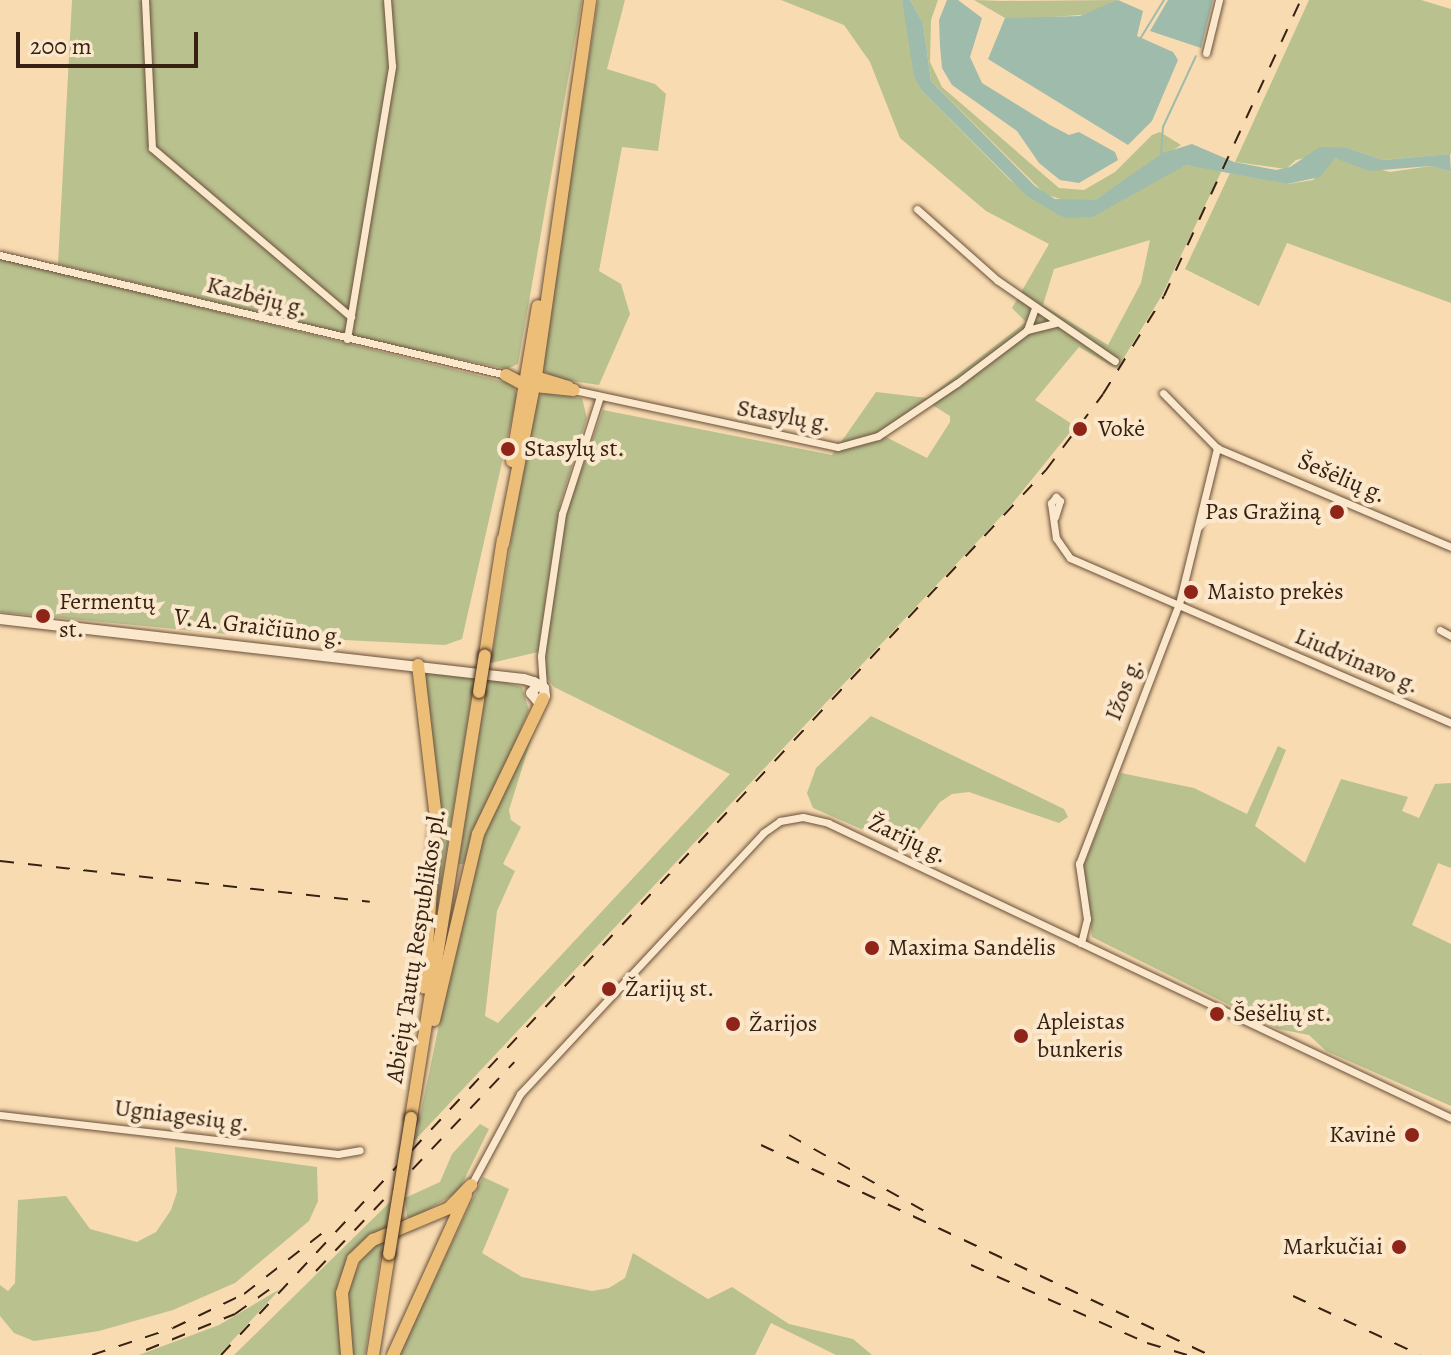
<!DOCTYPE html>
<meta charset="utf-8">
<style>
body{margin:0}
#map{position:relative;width:1451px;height:1355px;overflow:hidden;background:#f9dbb1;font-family:Alegreya,serif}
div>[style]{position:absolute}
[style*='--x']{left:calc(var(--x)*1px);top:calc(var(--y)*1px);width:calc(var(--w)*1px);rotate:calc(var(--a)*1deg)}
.green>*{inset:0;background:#b9c18f}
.water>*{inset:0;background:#9ebbab}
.stream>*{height:2px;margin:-1px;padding:0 1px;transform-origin:1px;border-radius:1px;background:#9ebbab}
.roads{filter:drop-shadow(0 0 2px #68503a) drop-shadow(0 0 2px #68503a)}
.minor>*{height:7px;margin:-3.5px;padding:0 3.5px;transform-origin:3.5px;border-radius:3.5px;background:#fbe8cc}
.secondary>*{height:10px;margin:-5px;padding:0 5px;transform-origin:5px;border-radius:5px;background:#fbe8cc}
.trunk>*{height:12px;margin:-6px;padding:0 6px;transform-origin:6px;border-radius:6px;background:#ecbe78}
.rail>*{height:2px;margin-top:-1px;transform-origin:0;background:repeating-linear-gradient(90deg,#372112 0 14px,transparent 0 28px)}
.bridges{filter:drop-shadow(0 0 2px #372112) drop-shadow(0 0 2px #372112)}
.trunk-bridge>*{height:12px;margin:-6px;padding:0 6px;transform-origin:6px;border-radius:6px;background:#ecbe78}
.dots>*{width:22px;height:22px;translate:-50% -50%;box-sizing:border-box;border:4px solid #fbe8cc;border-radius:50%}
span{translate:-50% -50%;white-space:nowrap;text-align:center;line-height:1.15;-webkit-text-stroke:8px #fbe8cc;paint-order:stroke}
.street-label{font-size:24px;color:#372112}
.poi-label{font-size:24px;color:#372112}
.left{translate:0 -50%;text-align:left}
.right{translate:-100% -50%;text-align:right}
.scale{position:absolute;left:16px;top:32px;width:182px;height:36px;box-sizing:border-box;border:4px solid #372112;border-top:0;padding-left:10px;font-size:24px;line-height:28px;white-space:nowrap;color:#372112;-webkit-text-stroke:6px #fbe8cc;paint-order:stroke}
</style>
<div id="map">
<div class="green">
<i style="clip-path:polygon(72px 0,582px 0,518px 364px,507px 369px,410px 349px,58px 264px)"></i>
<i style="clip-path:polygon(598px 0,625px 0,607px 69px,655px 84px,666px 94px,658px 151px,622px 147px,599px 271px,621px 284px,630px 314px,599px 385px,552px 378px,541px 366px)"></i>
<i style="clip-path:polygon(evenodd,781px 0,902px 0,922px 91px,1010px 180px,1064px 218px,1186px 165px,1222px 170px,1162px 295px,1117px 369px,1079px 347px,1035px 400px,1075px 426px,1007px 510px,415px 1140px,475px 853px,534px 730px,509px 810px,511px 820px,521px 827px,503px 864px,515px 871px,497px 911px,485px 1016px,498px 1023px,730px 774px,554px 687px,546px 677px,546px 638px,565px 516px,603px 410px,832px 455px,876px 392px,927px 398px,1026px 322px,1012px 308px,1049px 244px,986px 211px,900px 138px,870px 62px,844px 25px,781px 0,1150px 240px,1141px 283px,1108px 345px,1043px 305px,1054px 269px,1150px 240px,781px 0,931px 404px,950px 416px,950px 422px,927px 458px,884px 436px,931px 404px)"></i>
<i style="clip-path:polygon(910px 0,938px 0,931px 20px,930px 62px,942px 87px,1059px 188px,1084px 190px,1115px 172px,1152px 135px,1160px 132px,1181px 145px,1095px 200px,1069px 202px,1045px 194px,931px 81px,923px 23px)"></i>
<i style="clip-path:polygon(974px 0,1003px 1px,1118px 0,1094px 14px,1023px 19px,1005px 18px)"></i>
<i style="clip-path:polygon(1309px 0,1421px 0,1451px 9px,1451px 154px,1383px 160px,1348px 148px,1296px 160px,1286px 169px,1235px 162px)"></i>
<i style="clip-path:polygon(1335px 158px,1390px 172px,1431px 166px,1451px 172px,1451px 303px,1287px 243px,1259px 306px,1185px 269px,1230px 173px,1288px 184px,1313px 180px)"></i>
<i style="clip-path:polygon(0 258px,513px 384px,517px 396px,462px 639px,445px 645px,226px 634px,0 612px)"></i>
<i style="clip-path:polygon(544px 393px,582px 398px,587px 418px,560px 504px,538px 652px,491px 663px,534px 401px)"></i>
<i style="clip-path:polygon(429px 672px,475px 677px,433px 934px,440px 816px,423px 675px)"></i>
<i style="clip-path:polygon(488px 678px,522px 687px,529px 710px,464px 864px,458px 864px)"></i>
<i style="clip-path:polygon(871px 716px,1064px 809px,1068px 817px,1059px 823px,969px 792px,952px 794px,940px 802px,911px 841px,900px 846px,813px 808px,807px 793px,816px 768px)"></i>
<i style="clip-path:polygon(1278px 746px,1286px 750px,1255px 826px,1305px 863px,1341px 779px,1408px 797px,1402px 811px,1419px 818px,1435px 784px,1451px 783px,1451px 868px,1438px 863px,1412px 925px,1451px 944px,1451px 1106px,1326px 1051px,1309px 1035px,1278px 1029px,1092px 937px,1083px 867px,1121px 773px,1194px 788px,1247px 814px)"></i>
<i style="clip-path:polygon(480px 1124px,489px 1129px,458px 1192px,412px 1219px,407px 1217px,405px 1198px,440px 1182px,452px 1154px)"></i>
<i style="clip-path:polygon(175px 1147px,317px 1167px,318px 1201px,309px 1221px,235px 1283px,173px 1310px,99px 1331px,34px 1341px,14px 1333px,0 1316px,0 1285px,8px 1291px,15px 1283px,18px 1200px,66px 1196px,90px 1229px,137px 1242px,156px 1232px,171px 1210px,177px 1192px)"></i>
<i style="clip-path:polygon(483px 1177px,509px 1189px,482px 1253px,522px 1277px,592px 1291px,609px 1288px,625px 1278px,633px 1253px,708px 1299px,732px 1287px,789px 1324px,853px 1339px,872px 1355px,836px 1355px,771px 1323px,755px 1355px,399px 1355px)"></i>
<i style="clip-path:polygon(390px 1202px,386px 1228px,370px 1236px,347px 1263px,338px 1282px,343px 1355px,234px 1355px)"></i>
<i style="clip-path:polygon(383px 1241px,365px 1355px,351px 1355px,345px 1294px,365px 1252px)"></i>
<i style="clip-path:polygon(280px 1289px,219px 1355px,139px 1355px,219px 1325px)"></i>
</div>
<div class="water">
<i style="clip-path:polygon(902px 0,910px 0,923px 23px,931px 81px,1035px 186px,1055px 199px,1095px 200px,1163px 153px,1192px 144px,1234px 162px,1276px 170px,1290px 167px,1320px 147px,1348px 148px,1383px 160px,1450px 154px,1451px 172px,1431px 166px,1369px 171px,1335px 158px,1320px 177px,1287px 184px,1186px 165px,1092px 217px,1064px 218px,1027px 196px,922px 91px,914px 76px)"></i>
<i style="clip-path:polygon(947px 0,958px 0,982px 18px,970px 57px,982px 83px,1050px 125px,1069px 135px,1079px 132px,1115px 152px,1118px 160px,1079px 183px,1060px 180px,1039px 163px,1017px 131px,952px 85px,942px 68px,940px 46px,939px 20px)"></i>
<i style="clip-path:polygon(1118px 0,1143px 11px,1137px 36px,1173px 52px,1178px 60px,1152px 121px,1128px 145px,988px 59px,1005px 18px,1080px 16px)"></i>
<i style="clip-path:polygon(1168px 0,1213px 0,1201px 48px,1150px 31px)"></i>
</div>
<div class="stream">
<i style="--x:1140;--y:39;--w:46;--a:-58.4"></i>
<i style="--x:1161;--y:155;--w:28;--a:-86"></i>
<i style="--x:1163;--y:127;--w:78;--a:-65.1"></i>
</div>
<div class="roads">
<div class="minor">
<i style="--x:145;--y:0;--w:148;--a:87.3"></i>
<i style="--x:152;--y:148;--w:261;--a:40.3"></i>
<i style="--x:1206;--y:53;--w:55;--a:-76.2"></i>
<i style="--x:917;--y:209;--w:107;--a:41.6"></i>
<i style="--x:997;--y:280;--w:143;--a:34.5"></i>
<i style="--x:0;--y:255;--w:520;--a:13.34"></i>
<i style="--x:1027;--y:330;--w:29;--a:-14"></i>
<i style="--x:347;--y:339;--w:277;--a:-80.6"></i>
<i style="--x:392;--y:66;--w:66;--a:-94.3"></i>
<i style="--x:574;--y:390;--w:270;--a:12.2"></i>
<i style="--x:838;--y:447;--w:41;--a:-15.4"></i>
<i style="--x:878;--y:436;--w:95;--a:-33.9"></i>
<i style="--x:957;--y:383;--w:88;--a:-37.1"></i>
<i style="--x:1027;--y:330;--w:23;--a:-70"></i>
<i style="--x:1163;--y:393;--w:77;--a:45.5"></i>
<i style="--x:1217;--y:448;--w:254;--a:22.9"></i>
<i style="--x:1055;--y:517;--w:17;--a:-73"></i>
<i style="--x:1060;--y:501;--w:6;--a:-135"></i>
<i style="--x:1056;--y:497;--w:8;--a:130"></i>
<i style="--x:1051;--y:503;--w:35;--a:82"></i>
<i style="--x:1056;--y:538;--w:24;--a:55"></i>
<i style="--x:1070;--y:558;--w:415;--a:23.4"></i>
<i style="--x:1440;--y:630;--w:13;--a:29"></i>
<i style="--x:543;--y:686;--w:30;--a:-94"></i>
<i style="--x:541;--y:656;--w:144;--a:-81.6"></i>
<i style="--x:562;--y:514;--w:124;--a:-72.1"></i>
<i style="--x:1081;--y:943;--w:25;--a:-76"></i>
<i style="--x:1087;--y:919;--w:56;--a:-98.3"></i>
<i style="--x:1079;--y:864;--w:279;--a:-69"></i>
<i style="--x:1179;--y:604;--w:161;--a:-76.3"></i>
<i style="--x:0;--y:1115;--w:340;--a:6.6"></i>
<i style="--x:338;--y:1154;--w:22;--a:-10"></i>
<i style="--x:471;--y:1185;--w:103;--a:-61.7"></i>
<i style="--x:520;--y:1094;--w:357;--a:-47"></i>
<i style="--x:763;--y:833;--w:21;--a:-35"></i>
<i style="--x:780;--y:821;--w:23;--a:-10"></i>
<i style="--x:803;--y:817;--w:26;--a:13"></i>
<i style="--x:828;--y:823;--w:689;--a:25.34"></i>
</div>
<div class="secondary">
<i style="--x:0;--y:619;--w:527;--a:6.53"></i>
<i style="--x:524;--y:679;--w:10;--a:17"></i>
<i style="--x:534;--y:682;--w:12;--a:31"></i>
<i style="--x:544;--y:688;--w:8;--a:83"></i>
<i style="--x:545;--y:696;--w:9;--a:153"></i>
<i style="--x:537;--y:700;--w:9;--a:-131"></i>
<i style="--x:531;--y:693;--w:11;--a:-49"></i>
</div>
<div class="trunk">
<i style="--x:506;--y:375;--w:21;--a:28"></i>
<i style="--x:525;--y:385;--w:49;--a:5.8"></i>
<i style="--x:529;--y:375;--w:41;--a:17.1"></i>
<i style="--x:512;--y:461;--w:157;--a:-80.5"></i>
<i style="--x:503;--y:544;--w:171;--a:-78.9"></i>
<i style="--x:536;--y:376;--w:380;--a:-81.8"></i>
<i style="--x:485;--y:655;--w:117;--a:-81.2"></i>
<i style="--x:418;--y:665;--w:154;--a:83.3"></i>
<i style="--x:436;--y:818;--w:170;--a:94"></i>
<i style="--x:434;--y:1020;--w:191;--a:-76.7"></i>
<i style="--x:478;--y:834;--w:150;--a:-64.3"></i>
<i style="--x:411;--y:1118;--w:431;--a:-80.9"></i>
<i style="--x:347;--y:1355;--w:62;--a:-94.6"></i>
<i style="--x:342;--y:1293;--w:36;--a:-72"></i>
<i style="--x:353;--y:1259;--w:28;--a:-44"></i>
<i style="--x:373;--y:1240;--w:82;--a:-22.8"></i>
<i style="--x:449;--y:1208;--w:32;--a:-46"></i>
<i style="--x:373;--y:1355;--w:102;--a:-81"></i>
<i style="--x:393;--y:1355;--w:176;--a:-65.5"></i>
</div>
</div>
<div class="rail">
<i style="--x:0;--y:861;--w:372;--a:6.3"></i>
<i style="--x:789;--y:1135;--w:157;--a:29.3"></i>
<i style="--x:761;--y:1145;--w:495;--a:25.1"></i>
<i style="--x:971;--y:1265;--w:193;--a:23.9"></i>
<i style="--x:1147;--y:1343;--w:42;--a:16.7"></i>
<i style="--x:316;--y:1271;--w:288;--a:-46.5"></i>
<i style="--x:1293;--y:1296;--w:140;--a:24.9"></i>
<i style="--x:146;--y:1350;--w:96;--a:-22"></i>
<i style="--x:235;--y:1314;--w:52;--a:-35.5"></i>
<i style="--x:92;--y:1355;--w:85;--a:-18.4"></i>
<i style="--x:173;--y:1328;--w:79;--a:-25.6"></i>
<i style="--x:244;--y:1294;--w:109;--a:-37.9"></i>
<i style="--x:221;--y:1355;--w:1210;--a:-47.01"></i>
<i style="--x:1046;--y:470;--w:95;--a:-53.1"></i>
<i style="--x:1103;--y:394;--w:115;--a:-58.1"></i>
<i style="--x:1164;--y:296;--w:326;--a:-65.2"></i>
</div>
<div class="bridges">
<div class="trunk-bridge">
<i style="--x:479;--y:692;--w:37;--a:-81"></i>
<i style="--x:389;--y:1254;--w:138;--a:-80.8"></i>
</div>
</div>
<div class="dots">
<i style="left:1080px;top:429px;background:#8f2418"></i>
<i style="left:508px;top:449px;background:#8f2418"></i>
<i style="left:1337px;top:512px;background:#8f2418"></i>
<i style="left:1191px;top:592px;background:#8f2418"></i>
<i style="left:43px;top:616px;background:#8f2418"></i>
<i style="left:872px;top:948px;background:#8f2418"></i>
<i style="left:609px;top:989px;background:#8f2418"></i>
<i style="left:1217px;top:1014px;background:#8f2418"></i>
<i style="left:733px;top:1024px;background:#8f2418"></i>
<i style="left:1021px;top:1036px;background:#8f2418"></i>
<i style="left:1412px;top:1135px;background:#8f2418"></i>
<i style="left:1399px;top:1247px;background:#8f2418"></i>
</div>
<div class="street-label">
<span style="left:257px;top:297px;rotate:14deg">Kazbėjų g.</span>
<span style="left:784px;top:416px;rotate:10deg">Stasylų g.</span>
<span style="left:1342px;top:478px;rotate:23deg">Šešėlių g.</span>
<span style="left:259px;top:627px;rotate:7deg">V. A. Graičiūno g.</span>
<span style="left:1357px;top:661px;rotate:23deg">Liudvinavo g.</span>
<span style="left:1124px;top:689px;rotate:-69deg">Ižos g.</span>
<span style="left:908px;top:839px;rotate:25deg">Žarijų g.</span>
<span style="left:416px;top:946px;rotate:-81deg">Abiejų Tautų Respublikos pl.</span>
<span style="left:182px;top:1116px;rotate:7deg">Ugniagesių g.</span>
</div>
<div class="poi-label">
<span class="left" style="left:1098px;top:429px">Vokė</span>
<span class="left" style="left:524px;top:449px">Stasylų st.</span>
<span class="right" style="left:1321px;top:512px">Pas Gražiną</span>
<span class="left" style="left:1207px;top:592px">Maisto prekės</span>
<span class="left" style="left:59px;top:616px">Fermentų<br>st.</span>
<span class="left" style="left:888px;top:948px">Maxima Sandėlis</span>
<span class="left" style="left:625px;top:989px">Žarijų st.</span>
<span class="left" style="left:1233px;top:1014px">Šešėlių st.</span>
<span class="left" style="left:1037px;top:1036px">Apleistas<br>bunkeris</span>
<span class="left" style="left:749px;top:1024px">Žarijos</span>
<span class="right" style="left:1396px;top:1135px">Kavinė</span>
<span class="right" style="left:1383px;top:1247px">Markučiai</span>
</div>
<div class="scale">200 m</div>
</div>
